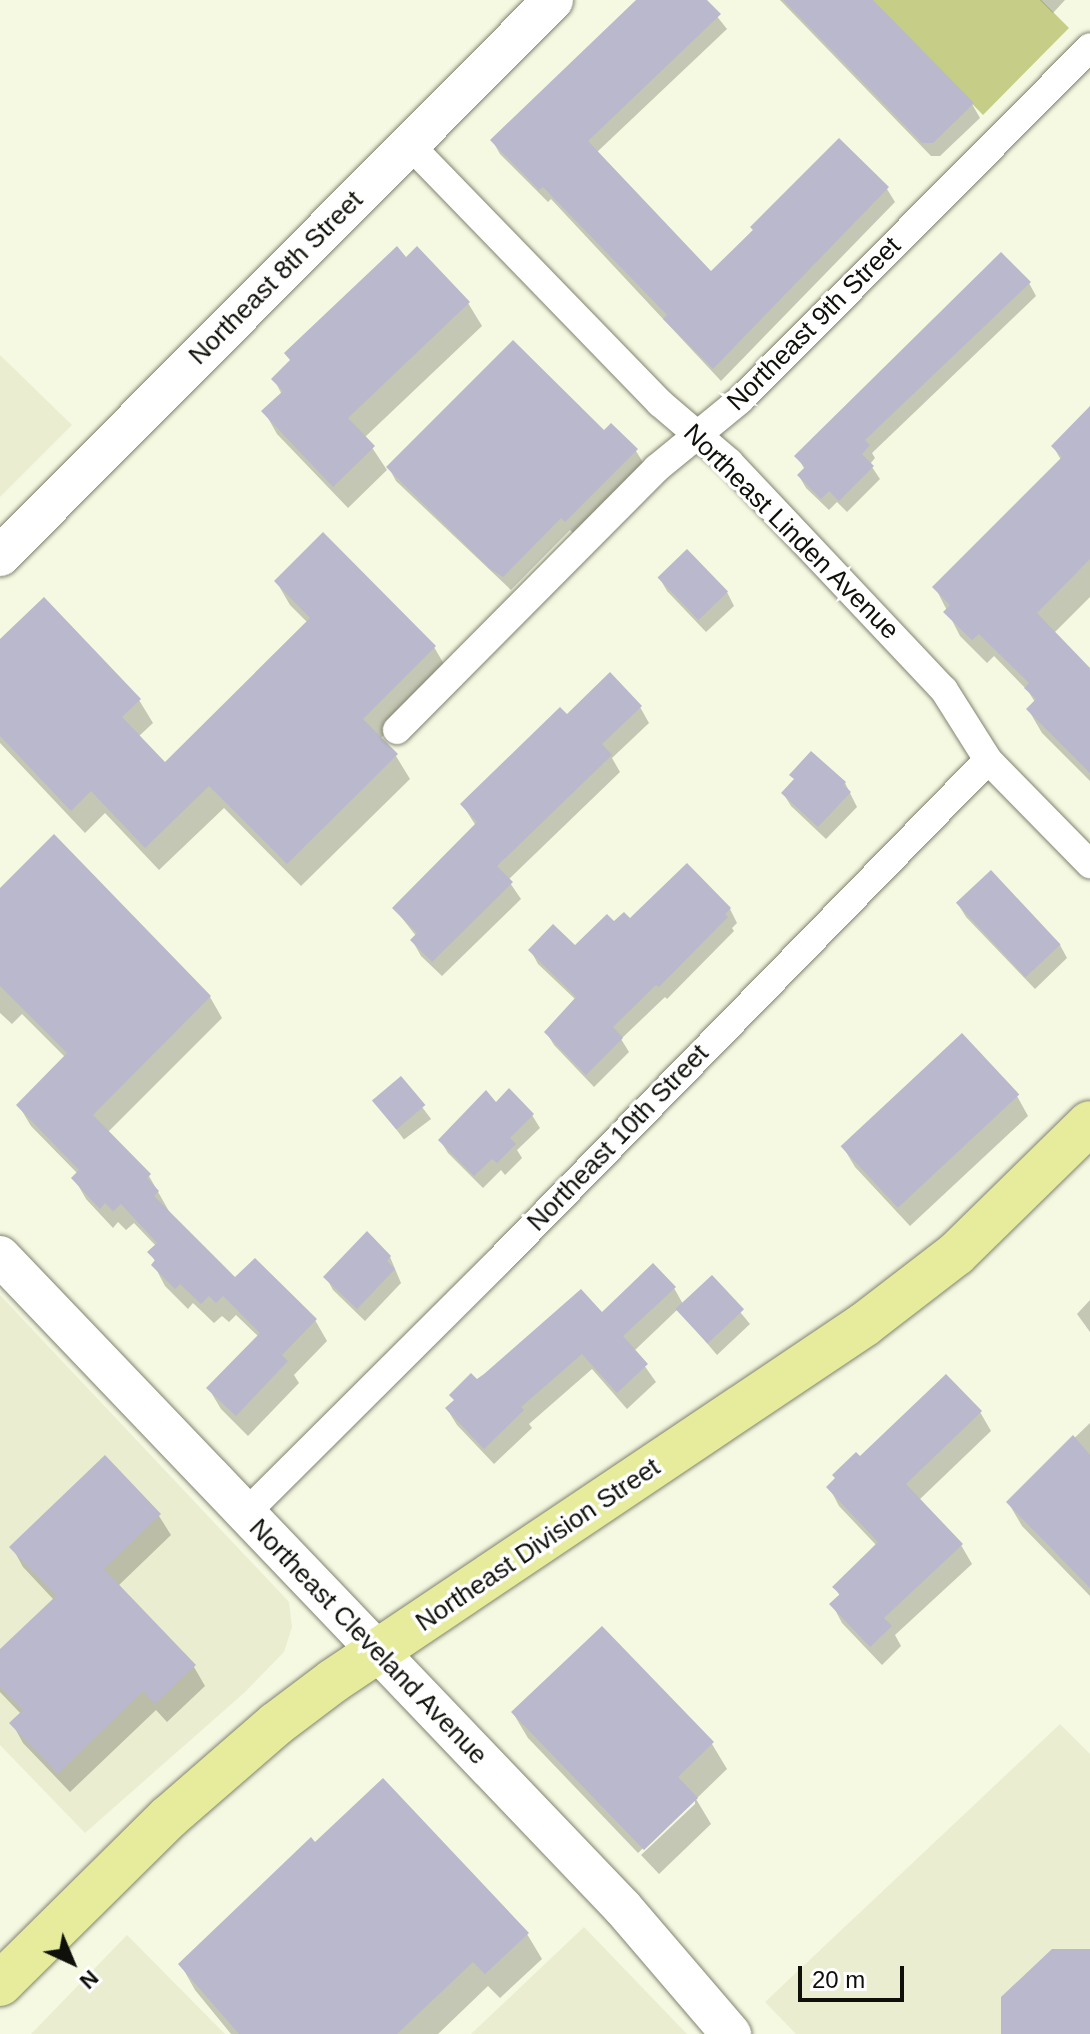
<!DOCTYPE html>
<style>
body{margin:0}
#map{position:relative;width:1090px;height:2034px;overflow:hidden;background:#f6f9e2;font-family:Helvetica,sans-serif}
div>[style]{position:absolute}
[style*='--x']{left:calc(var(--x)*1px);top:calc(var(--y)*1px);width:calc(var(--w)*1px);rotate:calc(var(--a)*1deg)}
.built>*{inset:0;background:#eaedd0}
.green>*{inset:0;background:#c6cd87}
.shadow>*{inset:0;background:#0003;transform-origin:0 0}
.building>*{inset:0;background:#b9b8cd;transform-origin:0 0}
.roads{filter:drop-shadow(0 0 2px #81836f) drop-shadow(0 0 2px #81836f)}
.street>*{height:28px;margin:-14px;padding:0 14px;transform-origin:14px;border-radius:14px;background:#fff}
.secondary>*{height:40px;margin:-20px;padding:0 20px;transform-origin:20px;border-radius:20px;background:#fff}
.primary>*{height:44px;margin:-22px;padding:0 22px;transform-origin:22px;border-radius:22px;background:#e6ec9c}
span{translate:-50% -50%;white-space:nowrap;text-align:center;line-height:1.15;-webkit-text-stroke:7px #fff;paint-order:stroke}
.street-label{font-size:26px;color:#0f1009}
.north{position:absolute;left:32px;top:1922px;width:80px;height:80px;-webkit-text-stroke:6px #fff;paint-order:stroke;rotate:136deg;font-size:22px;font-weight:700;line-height:32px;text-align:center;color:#0f1009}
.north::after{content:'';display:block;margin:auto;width:28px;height:36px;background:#0f1009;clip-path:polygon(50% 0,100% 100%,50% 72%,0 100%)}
.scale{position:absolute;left:798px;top:1966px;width:106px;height:36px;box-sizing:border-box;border:4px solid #0f1009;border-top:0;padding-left:10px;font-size:24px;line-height:28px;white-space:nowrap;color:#0f1009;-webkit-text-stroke:6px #fff;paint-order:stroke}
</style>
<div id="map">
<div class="built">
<i style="clip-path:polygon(0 355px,72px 425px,0 497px)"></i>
<i style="clip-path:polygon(0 1295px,289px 1602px,292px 1627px,284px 1652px,244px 1693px,85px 1833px,0 1745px)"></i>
<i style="clip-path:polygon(1060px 1724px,1090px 1754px,1090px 2034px,796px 2034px,765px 2002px)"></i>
<i style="clip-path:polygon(584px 1927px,687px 2034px,471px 2034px)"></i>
<i style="clip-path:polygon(127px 1935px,225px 2034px,31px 2034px)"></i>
</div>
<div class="green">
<i style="clip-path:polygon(871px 0,1041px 0,1069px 28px,983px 115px)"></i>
</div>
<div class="shadow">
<i style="clip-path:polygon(638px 0,704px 0,727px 29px,596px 153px,711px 274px,839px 140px,887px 189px,895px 202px,721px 381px,551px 199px,548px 202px,500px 154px,492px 140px)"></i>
<i style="clip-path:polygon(780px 0,870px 0,972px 104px,980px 118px,940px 156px,931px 156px)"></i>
<i style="clip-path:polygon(1040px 0,1065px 0,1053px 13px)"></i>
<i style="clip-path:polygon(406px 260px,468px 303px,482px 326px,365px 437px,387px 470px,513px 343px,604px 433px,611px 426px,636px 451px,644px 464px,574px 534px,570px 530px,511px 590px,396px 481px,389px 468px,348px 508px,277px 434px,264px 411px,282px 395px,274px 379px)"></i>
<i style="clip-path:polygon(1029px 283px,1036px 296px,872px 453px,875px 458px,870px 464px,880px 479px,847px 512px,837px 502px,829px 510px,806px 488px,799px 476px,805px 470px,797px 456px)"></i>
<i style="clip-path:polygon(1090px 432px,1090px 597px,1054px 633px,1090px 671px,1090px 781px,1042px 733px,1028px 709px,1035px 702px,1028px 691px,994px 656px,987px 663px,960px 636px,935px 587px,1061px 460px,1053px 446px)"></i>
<i style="clip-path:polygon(687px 551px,727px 592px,734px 606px,706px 632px,667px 591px,659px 577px)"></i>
<i style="clip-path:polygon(276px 581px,434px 647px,448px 671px,380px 739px,396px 756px,410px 779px,301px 886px,224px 808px,159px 870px,105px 813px,85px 833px,0 743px,0 642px,139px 700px,153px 723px,138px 737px,165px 765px,308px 623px,290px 605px)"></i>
<i style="clip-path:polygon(640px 707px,649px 723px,612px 758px,620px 772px,508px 880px,521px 899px,442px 976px,421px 956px,412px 940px,416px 936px,395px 909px,476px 826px,462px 804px,567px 717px)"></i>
<i style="clip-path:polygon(845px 783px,857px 807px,826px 839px,791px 806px,783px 793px)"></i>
<i style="clip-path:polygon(687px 866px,730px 909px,737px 923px,732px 928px,734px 931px,667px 999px,665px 997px,621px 1039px,629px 1052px,594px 1087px,554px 1045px,546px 1032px,576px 1000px,538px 964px,531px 951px,575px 948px,614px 924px,630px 921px)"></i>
<i style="clip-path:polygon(0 890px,210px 997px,222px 1018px,107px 1133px,149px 1176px,170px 1213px,235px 1280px,315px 1320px,327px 1341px,294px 1375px,299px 1383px,248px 1436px,221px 1409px,209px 1389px,259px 1337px,236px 1315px,229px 1322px,222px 1316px,214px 1323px,193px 1303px,188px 1309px,165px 1286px,154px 1265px,156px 1263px,150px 1252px,156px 1246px,134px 1223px,126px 1230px,118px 1222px,113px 1228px,86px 1199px,74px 1178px,78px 1174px,31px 1126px,19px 1106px,66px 1058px,22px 1014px,12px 1024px,0 1013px)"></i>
<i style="clip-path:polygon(958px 904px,1060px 945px,1067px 958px,1035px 989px,966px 917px)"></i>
<i style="left:401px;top:1079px;width:50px;height:34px;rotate:53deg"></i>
<i style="clip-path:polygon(1017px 1096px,1028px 1116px,910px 1226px,855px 1167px,843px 1147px)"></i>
<i style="clip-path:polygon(496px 1104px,532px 1115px,540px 1128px,517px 1150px,522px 1158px,505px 1175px,501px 1170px,483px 1188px,448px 1153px,440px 1140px)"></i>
<i style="clip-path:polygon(390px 1257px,401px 1283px,365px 1321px,333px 1290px,326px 1277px)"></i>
<i style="clip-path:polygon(712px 1278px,750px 1324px,717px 1355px,678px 1309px,634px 1351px,656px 1382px,627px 1409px,592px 1369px,529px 1424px,532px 1428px,494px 1464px,457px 1425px,447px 1409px,455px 1401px,451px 1395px,602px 1315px,674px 1288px,683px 1304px)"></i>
<i style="clip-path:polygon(1090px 1300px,1090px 1332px,1077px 1314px)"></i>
<i style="clip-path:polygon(980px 1412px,991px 1431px,919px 1500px,961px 1545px,972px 1564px,895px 1635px,901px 1646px,882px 1665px,842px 1623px,832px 1604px,840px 1596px,834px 1587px,877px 1546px,839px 1506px,829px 1487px,860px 1459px)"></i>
<i style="clip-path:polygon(1090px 1423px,1090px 1596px,1022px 1526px,1008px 1502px)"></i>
<i style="clip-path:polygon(105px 1458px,159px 1516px,171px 1535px,118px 1586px,194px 1667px,205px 1686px,167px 1722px,156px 1710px,70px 1792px,23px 1743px,12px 1723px,21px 1714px,0 1692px,0 1652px,54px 1600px,23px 1567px,12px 1547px)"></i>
<i style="clip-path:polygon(513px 1713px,712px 1744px,727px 1769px,696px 1799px,711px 1824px,659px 1874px,641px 1855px,695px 1804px,695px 1798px,638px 1853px,528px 1738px)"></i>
<i style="clip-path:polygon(527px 1934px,542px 1959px,500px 1998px,488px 1986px,438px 2034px,231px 2034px,195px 1990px,181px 1965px)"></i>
</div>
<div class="building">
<i style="clip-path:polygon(636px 0,707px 0,721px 14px,588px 141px,711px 271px,753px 230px,750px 227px,839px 138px,889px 187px,713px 369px,663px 319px,667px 315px,543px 187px,539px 190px,490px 140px)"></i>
<i style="clip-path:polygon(783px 0,873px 0,974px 103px,933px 143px,922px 143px)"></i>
<i style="clip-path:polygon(397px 246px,406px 257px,417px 246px,470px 302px,348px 418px,375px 446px,333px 487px,261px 411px,283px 391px,271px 379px,290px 360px,284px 353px)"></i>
<i style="clip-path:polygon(1001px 252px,1031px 282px,865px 440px,870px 445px,862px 454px,874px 466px,839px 501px,829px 491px,821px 499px,797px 475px,805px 467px,794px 456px)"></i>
<i style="clip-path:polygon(513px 340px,604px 430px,611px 423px,638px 449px,565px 522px,561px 518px,503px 577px,490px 569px,386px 467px)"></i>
<i style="clip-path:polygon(1090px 406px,1090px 559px,1037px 613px,1090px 668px,1090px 773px,1026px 709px,1036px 699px,1024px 688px,1029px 683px,979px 634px,972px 640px,943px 612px,950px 605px,932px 587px,1062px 457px,1051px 446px)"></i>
<i style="clip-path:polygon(323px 532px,436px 646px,363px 719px,398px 754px,287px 864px,209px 786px,145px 848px,91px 791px,71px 811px,0 736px,0 639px,44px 597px,141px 699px,122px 717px,165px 762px,310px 618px,274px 581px)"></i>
<i style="left:687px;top:549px;width:59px;height:41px;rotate:46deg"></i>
<i style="clip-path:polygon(610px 672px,642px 706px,602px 744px,612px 755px,497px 866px,513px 882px,432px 962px,410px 940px,417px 933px,392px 908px,477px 822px,460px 804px,560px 707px,567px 714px)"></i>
<i style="clip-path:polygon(811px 751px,846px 782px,844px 785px,851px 792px,818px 827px,781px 793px,794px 779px,789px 775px)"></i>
<i style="clip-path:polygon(54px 834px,211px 996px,93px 1115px,151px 1174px,147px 1178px,159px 1191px,154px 1196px,235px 1277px,255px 1258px,317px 1319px,282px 1355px,288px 1361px,236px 1416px,206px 1388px,260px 1333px,223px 1296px,216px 1303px,209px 1296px,201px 1304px,180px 1284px,175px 1289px,151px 1265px,155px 1260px,147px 1252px,157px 1243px,121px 1204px,113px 1211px,105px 1203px,100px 1209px,71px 1178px,79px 1170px,16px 1105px,67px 1053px,0 986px,0 888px)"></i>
<i style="clip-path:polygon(687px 863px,731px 908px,725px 914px,728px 917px,659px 987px,656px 985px,613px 1027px,623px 1038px,586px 1075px,544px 1032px,576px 997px,528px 950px,553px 924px,575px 945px,607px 914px,614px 921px,624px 912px,630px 918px)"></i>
<i style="left:991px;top:870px;width:102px;height:48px;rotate:47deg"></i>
<i style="left:962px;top:1033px;width:84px;height:166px;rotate:47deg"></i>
<i style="left:401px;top:1076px;width:38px;height:38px;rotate:50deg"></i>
<i style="clip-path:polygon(509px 1088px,534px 1114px,510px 1138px,516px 1144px,497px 1163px,492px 1159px,474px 1176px,438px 1140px,486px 1090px,496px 1102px)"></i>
<i style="clip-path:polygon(367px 1231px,391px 1256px,387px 1261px,395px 1269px,357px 1309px,323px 1277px)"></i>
<i style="clip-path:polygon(653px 1263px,676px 1287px,623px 1336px,648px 1364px,617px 1393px,582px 1354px,521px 1407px,524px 1410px,484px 1449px,445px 1408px,454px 1400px,449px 1395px,471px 1373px,477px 1379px,484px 1374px,581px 1289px,602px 1312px)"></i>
<i style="left:712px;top:1275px;width:47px;height:50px;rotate:47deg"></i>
<i style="clip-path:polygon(946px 1374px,982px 1411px,906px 1484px,963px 1544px,884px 1618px,892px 1626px,870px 1647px,829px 1604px,840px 1594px,832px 1587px,878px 1542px,826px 1487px,835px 1478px,832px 1475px,856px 1452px,860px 1456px)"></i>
<i style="clip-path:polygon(1073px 1435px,1090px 1455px,1090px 1588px,1006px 1502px)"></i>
<i style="clip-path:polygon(105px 1455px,161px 1514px,104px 1569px,196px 1665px,155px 1704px,143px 1691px,58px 1774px,9px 1723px,23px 1710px,0 1687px,0 1649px,56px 1596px,9px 1547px)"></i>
<i style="clip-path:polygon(602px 1626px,714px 1742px,678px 1777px,698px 1798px,644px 1850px,511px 1712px)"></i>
<i style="clip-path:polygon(383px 1778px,529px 1933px,485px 1974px,473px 1962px,397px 2034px,239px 2034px,178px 1964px,311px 1837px,315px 1842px)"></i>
<i style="clip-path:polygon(1052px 1949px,1090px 1949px,1090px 2034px,1001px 2034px,1001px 1997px)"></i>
</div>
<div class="roads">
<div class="street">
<i style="--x:409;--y:144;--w:361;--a:45.9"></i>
<i style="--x:660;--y:403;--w:91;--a:40.5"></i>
<i style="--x:729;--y:462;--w:313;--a:46.7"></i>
<i style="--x:944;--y:690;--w:83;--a:57.8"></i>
<i style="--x:988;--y:760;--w:146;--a:45.6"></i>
<i style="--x:397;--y:730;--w:369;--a:-45.2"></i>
<i style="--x:657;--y:468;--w:107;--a:-39.3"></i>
<i style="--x:740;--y:400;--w:497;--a:-45.2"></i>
<i style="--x:245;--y:1514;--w:356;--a:-44.9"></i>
<i style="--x:497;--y:1263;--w:703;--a:-45.69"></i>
</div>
<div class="secondary">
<i style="--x:0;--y:556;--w:784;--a:-45.15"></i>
<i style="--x:0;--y:1256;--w:902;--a:46.3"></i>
<i style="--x:623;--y:1908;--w:166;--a:49.4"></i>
</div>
<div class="primary">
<i style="--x:0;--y:1984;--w:238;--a:-44.7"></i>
<i style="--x:169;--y:1817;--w:142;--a:-41"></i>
<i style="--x:276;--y:1724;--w:71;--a:-37"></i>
<i style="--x:333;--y:1681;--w:641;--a:-33.86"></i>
<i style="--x:865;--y:1324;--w:115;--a:-37.6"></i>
<i style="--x:956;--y:1254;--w:187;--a:-44.4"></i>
</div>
</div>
<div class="street-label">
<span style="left:276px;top:278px;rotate:-45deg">Northeast 8th Street</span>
<span style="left:814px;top:324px;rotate:-45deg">Northeast 9th Street</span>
<span style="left:791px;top:532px;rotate:45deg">Northeast Linden Avenue</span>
<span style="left:618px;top:1138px;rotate:-46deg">Northeast 10th Street</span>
<span style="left:538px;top:1545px;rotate:-34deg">Northeast Division Street</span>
<span style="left:368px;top:1642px;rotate:46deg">Northeast Cleveland Avenue</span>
</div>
<div class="north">N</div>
<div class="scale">20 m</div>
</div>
